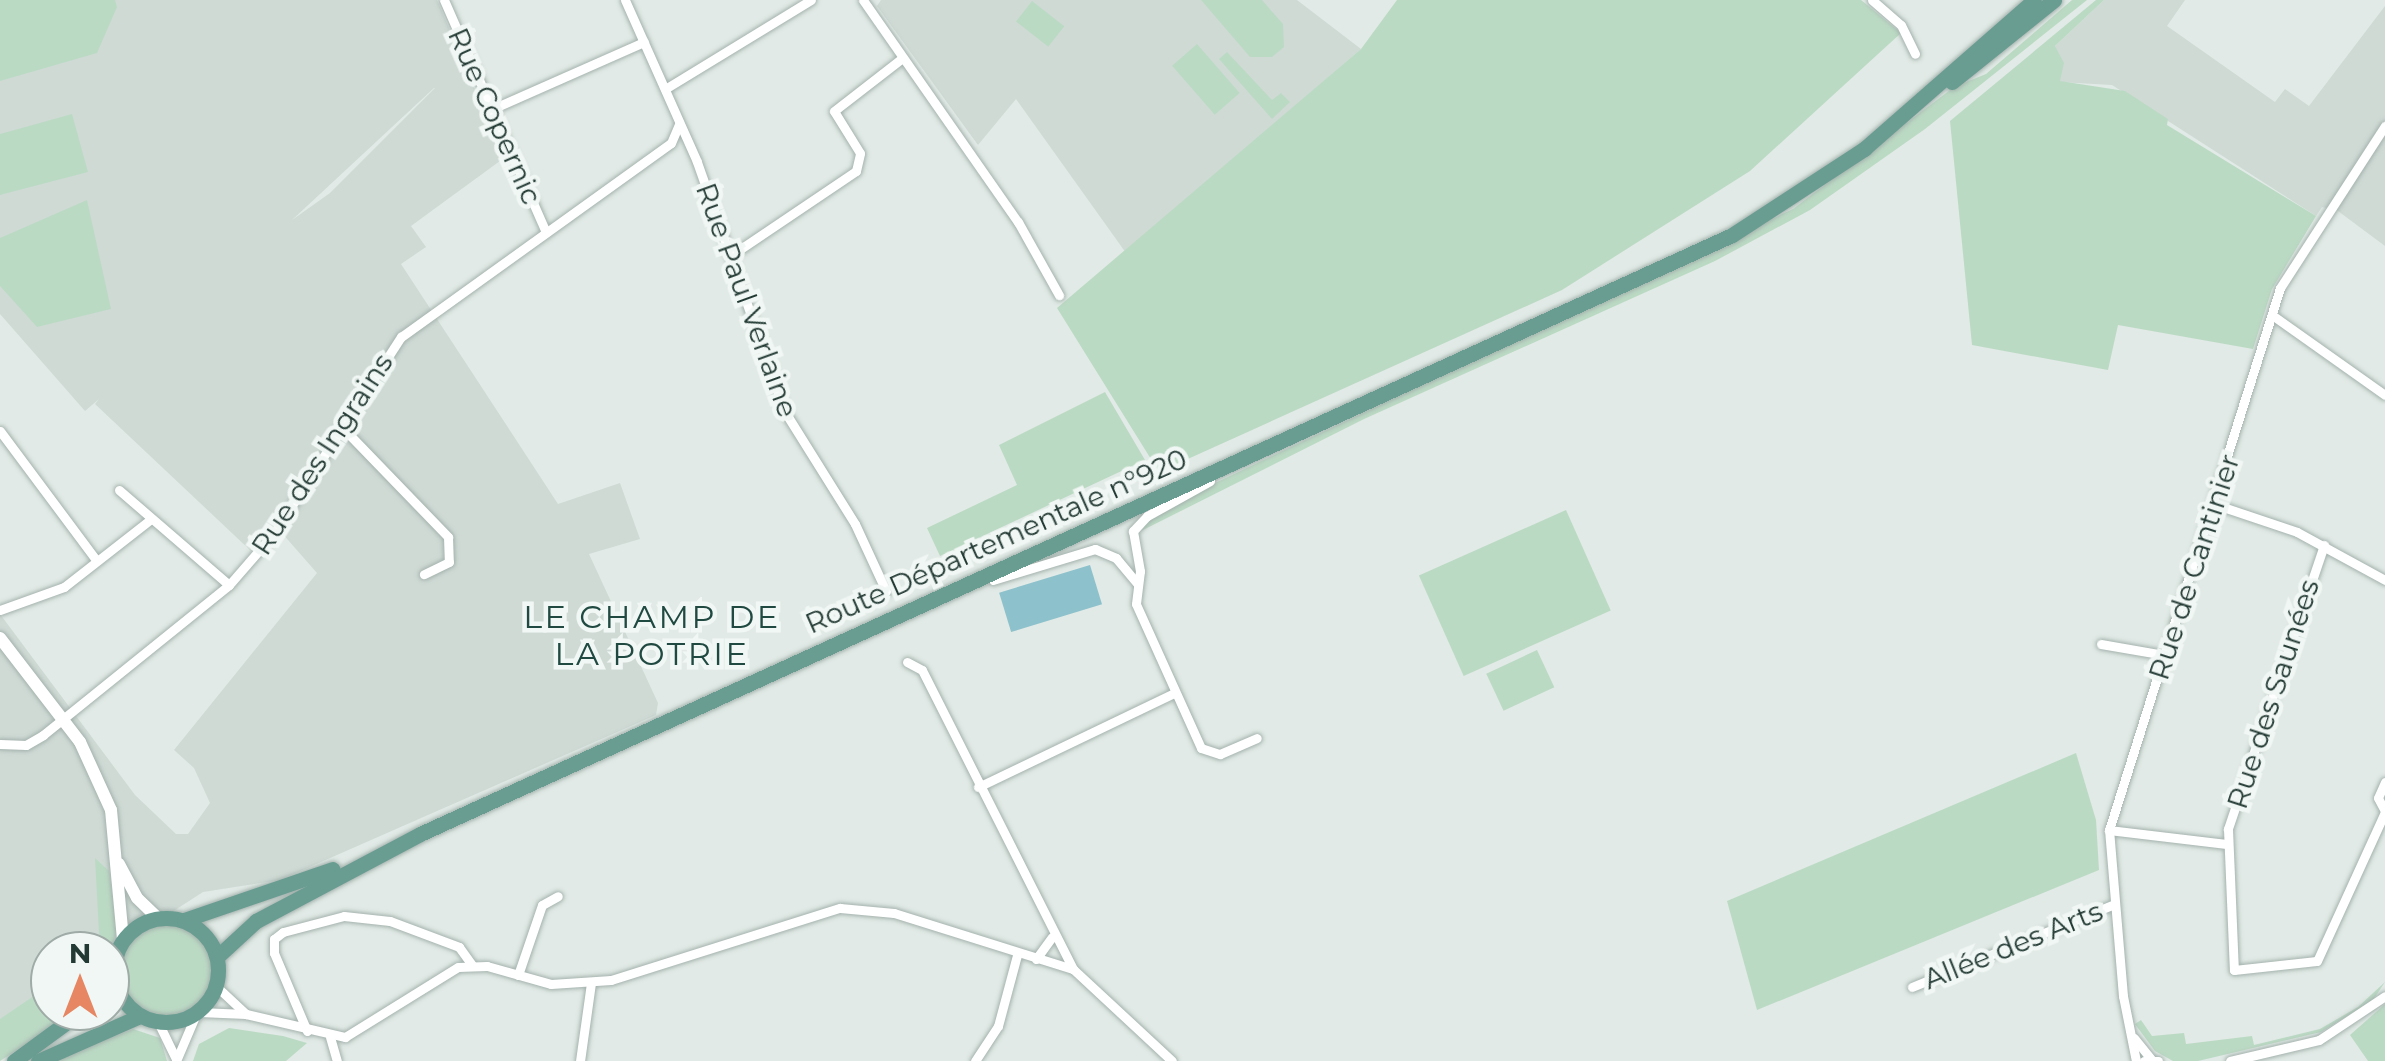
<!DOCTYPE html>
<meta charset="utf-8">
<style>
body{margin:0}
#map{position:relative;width:2385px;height:1061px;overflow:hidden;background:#e1eae6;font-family:Montserrat,sans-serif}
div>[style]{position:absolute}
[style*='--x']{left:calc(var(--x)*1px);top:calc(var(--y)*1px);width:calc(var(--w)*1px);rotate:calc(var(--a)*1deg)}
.built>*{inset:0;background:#cfdad5}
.green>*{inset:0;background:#bbdac4;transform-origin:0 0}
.round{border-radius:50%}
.water>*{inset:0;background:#8dc1cc;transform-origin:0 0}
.roads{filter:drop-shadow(0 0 2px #a4b2ad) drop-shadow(0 0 2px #a4b2ad)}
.street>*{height:9px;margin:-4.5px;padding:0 4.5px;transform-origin:4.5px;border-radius:4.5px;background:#fff}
.secondary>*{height:12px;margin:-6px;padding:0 6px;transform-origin:6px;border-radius:6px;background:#fff}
.primary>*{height:15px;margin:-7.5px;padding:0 7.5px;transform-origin:7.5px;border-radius:7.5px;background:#699d91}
.primary>.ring{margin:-7.5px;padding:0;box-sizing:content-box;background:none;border:15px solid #699d91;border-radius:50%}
span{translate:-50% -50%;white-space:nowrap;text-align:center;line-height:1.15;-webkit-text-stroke:9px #f1f7f4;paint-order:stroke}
.street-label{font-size:28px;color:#233a34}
.quarter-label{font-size:32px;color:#204a41;letter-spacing:2.5px}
.north{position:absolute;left:30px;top:931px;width:100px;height:100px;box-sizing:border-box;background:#f1f7f4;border:2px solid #9faba7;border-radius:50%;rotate:0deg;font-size:28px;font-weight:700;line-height:40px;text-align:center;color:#233a34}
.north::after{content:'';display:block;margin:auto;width:35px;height:45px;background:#e78662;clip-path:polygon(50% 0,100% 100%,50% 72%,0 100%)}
</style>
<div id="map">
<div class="built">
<i style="clip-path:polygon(evenodd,0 0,437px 0,504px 158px,411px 226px,426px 247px,401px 264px,558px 504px,620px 483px,640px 539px,589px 554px,658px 703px,656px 715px,280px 880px,203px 892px,110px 952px,50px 951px,50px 1011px,0 1048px,0 614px,135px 795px,176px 834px,188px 834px,210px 803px,194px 768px,174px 750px,317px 573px,274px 524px,251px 551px,95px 404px,99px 399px,85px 411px,0 314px,0 0,435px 88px,330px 193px,292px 220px,434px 88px,435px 88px)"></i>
<i style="clip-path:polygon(881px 0,1297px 0,1361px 49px,1126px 253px,1016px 99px,978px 145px,877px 6px)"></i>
<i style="clip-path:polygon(2104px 0,2185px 0,2167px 26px,2275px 102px,2285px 89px,2309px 106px,2385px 6px,2385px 246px,2338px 211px,2322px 207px,2316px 216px,2112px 85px,2059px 82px,2055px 46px)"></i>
</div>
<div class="green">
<i style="clip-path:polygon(0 0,115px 0,117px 7px,97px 53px,0 81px)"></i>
<i style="clip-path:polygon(1201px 0,1262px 0,1283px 24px,1284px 47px,1272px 57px,1250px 57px)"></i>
<i style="clip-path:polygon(1397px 0,1861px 0,1901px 33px,1750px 171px,1562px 290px,1159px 472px,1057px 308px,1361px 49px)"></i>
<i style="clip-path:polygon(2072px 0,2087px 0,1925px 129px,1810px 210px,1715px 261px,1364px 419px,1141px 531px,1151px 517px,1190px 495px,1793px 209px,1954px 87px,1986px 74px)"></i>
<i style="clip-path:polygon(2096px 0,2104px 0,2055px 46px,2064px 63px,2060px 81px,2125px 91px,2168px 119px,2167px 125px,2316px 216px,2272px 289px,2253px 349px,2118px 325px,2108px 370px,1972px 345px,1950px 121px)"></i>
<i style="left:1032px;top:1px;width:41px;height:26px;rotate:38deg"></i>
<i style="left:1197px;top:44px;width:65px;height:33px;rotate:49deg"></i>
<i style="clip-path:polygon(1227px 52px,1272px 100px,1281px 93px,1290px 102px,1272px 119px,1219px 59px)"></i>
<i style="clip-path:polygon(72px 114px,88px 172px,0 195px,0 134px)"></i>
<i style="clip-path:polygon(87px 200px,111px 309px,37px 327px,0 286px,0 238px)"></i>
<i style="clip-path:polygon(1105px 392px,1145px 460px,940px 556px,927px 528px,1017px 485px,999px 445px)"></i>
<i style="left:1566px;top:510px;width:110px;height:161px;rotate:66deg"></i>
<i style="left:1537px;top:650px;width:41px;height:56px;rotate:65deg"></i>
<i style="clip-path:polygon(2076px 753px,2096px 820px,2099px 870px,1757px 1010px,1727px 901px)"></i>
<i style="clip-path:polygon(95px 858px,109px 871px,117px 930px,110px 951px,100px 951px)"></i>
<i class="round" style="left:114px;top:918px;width:104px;height:104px"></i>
<i style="clip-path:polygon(2385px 982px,2373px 1000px,2321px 1032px,2198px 1061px,2173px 1061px,2155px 1051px,2135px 1024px,2141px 1020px,2152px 1036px,2184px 1033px,2186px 1044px,2252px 1036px,2254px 1045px,2320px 1029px,2358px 1007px)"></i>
<i style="clip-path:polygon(44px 989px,50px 1011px,77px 1011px,0 1061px,0 1019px)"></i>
<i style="clip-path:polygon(2385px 1004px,2385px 1061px,2368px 1061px,2350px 1035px)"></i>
<i style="clip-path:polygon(229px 1028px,283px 1036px,307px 1043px,286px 1061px,193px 1061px,199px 1044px)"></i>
<i style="clip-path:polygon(133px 1029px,160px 1038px,167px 1061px,51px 1061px)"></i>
</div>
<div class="water">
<i style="left:1090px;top:565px;width:41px;height:95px;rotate:73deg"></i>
</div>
<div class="roads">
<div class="street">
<i style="--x:444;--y:0;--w:253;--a:66.3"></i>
<i style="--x:625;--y:0;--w:177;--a:66"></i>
<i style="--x:697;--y:162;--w:265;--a:70.6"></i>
<i style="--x:785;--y:412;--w:132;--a:58"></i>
<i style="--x:855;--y:524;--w:74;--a:65.2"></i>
<i style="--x:863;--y:0;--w:271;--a:55.1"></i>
<i style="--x:1018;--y:222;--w:84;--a:60.7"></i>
<i style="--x:1872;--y:0;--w:38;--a:41"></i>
<i style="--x:1901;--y:25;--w:32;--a:64"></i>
<i style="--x:665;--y:89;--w:171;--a:-31.4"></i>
<i style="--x:492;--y:109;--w:166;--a:-23.8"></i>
<i style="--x:730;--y:256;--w:152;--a:-34"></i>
<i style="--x:856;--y:171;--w:18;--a:-77"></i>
<i style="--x:860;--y:153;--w:49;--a:-121.8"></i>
<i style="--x:834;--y:111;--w:85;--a:-37.8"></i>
<i style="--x:2272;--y:315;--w:138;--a:35.3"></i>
<i style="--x:340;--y:425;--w:156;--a:46"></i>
<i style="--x:448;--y:537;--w:25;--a:88"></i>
<i style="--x:449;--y:562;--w:28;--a:154"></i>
<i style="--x:0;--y:431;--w:161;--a:53.3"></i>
<i style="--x:1210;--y:481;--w:72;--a:150.9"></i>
<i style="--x:1147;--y:516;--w:21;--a:133"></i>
<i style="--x:1133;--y:531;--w:41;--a:80.1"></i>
<i style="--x:1140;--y:571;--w:33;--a:97"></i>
<i style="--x:1136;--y:604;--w:158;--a:65.7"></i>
<i style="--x:1201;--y:748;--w:20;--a:18"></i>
<i style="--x:1220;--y:754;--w:40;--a:-23.4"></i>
<i style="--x:119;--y:490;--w:145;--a:40.8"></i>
<i style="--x:2217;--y:505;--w:84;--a:18.6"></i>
<i style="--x:2297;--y:532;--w:100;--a:28.6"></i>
<i style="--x:2324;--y:545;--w:300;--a:108.7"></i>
<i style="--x:2228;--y:829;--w:141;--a:87.6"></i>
<i style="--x:2234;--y:970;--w:83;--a:-6.2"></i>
<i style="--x:2317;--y:961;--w:164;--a:-65.5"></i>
<i style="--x:993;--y:580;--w:107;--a:-16.9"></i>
<i style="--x:1095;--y:549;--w:23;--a:23"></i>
<i style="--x:1116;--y:558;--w:33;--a:50"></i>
<i style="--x:0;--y:610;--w:68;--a:-19.8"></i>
<i style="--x:64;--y:587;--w:110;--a:-38"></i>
<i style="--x:2101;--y:644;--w:65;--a:9.8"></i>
<i style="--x:907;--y:662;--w:17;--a:28"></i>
<i style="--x:922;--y:670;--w:335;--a:63.2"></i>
<i style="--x:1073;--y:969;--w:135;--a:42.9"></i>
<i style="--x:0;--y:744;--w:26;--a:2"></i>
<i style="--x:26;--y:745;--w:20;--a:-30"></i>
<i style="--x:43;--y:735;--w:239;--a:-38.9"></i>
<i style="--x:229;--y:585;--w:69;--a:-49.1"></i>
<i style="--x:274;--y:533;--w:234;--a:-57.1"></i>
<i style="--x:401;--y:337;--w:332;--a:-35.7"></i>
<i style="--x:671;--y:143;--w:21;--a:-67"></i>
<i style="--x:2385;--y:782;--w:17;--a:114"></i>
<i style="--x:2378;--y:798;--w:15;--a:62"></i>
<i style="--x:978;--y:787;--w:217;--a:-25.6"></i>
<i style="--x:2109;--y:830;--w:118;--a:6.8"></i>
<i style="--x:1036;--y:959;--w:27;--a:-54"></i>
<i style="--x:518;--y:975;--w:74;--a:-71.1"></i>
<i style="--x:542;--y:905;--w:18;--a:-29"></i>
<i style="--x:217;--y:987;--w:40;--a:43"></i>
<i style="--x:1912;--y:987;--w:218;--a:-22.3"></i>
<i style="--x:199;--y:1012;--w:47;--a:2.4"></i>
<i style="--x:246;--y:1014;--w:102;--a:13.1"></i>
<i style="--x:345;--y:1037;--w:133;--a:-31.8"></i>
<i style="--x:458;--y:967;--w:29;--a:-2"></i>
<i style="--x:487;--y:966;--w:66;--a:15.7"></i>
<i style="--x:551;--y:984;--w:60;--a:-3.8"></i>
<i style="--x:611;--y:980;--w:240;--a:-17.5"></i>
<i style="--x:840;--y:908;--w:54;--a:5.3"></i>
<i style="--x:894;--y:913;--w:188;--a:17.4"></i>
<i style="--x:158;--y:1022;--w:41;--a:64.1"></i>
<i style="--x:307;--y:1031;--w:85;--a:-112.9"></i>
<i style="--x:274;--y:953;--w:14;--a:-90"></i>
<i style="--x:274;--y:939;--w:11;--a:-38"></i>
<i style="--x:283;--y:932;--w:63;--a:-14.7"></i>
<i style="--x:344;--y:916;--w:46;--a:6.2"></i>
<i style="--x:390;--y:921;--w:74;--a:20.6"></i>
<i style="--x:459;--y:947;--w:22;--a:54"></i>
<i style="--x:330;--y:1037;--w:25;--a:74"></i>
<i style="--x:2134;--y:1038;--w:27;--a:51"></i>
<i style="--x:176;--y:1061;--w:51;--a:-66.9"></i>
<i style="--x:580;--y:1061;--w:79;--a:-82"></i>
<i style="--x:975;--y:1061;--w:42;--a:-56.7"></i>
<i style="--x:998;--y:1026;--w:73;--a:-75"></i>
<i style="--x:2136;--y:1061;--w:66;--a:-101.3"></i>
<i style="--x:2123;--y:996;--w:167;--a:-94.8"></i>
<i style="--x:2109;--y:830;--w:568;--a:-72.49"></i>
<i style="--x:2280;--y:288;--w:193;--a:-57.1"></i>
<i style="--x:2144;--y:1061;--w:14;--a:0"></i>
<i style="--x:2230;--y:1061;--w:91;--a:-13.3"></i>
<i style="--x:2319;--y:1040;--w:79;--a:-33.7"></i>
</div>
<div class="secondary">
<i style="--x:0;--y:638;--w:131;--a:52.4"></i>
<i style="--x:80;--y:742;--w:75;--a:65.5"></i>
<i style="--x:111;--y:810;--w:131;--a:84.7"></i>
<i style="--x:119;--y:864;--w:38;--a:62"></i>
<i style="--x:137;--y:898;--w:29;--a:44"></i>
</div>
<div class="primary">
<i style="--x:1952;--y:82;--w:131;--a:-38.8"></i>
<i class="ring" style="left:114px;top:918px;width:89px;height:89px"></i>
<i style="--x:184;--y:920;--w:157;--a:-18.9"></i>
<i style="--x:218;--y:956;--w:52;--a:-42.6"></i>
<i style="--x:256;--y:921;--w:186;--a:-27.9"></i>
<i style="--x:420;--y:834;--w:1442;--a:-24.54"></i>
<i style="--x:1732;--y:235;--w:158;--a:-33.1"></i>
<i style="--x:1864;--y:149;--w:226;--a:-41.2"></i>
<i style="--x:14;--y:1061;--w:84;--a:-36.3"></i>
<i style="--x:38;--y:1061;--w:111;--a:-23.8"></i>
</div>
</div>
<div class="street-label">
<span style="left:495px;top:116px;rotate:66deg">Rue Copernic</span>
<span style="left:747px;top:300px;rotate:70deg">Rue Paul Verlaine</span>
<span style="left:322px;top:454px;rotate:-57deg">Rue des Ingrains</span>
<span style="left:996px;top:541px;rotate:-24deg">Route Départementale n°920</span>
<span style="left:2194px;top:567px;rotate:-72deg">Rue de Cantinier</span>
<span style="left:2273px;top:694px;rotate:-72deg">Rue des Saunées</span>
<span style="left:2013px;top:945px;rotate:-22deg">Allée des Arts</span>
</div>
<div class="quarter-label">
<span style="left:652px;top:636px">LE CHAMP DE<br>LA POTRIE</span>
</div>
<div class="north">N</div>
</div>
